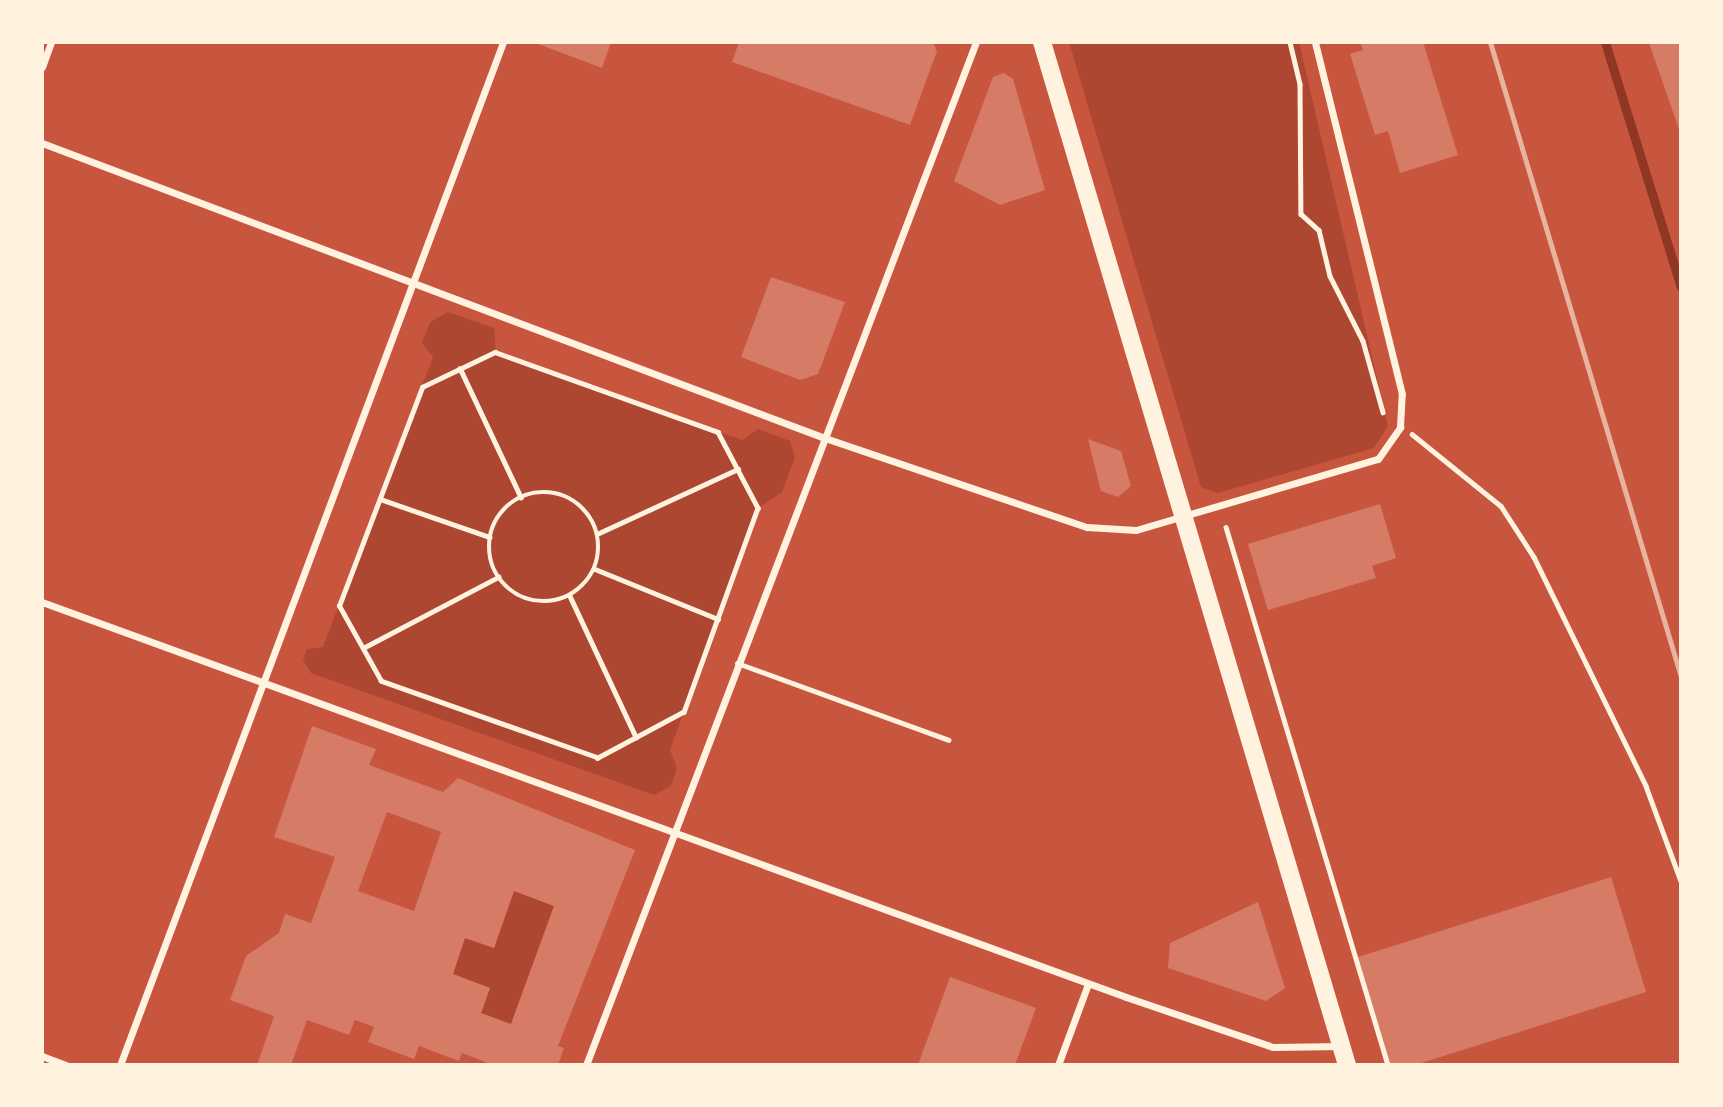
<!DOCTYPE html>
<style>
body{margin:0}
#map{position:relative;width:1723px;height:1107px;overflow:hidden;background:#c8553d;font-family:"Fira Sans",sans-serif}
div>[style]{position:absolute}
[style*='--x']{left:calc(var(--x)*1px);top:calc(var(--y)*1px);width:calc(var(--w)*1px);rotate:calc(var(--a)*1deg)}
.green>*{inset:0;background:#ae4732}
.stream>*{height:9px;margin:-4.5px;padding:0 4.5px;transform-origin:4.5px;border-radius:4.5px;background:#8f3625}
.building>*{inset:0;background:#d67c66}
.path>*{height:4.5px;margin:-2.25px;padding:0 2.25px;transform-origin:2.25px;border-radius:2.25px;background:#fff3e0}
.path>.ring{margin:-2.25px;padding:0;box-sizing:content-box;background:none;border:4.5px solid #fff3e0;border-radius:50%}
.service>*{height:5px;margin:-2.5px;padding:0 2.5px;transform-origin:2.5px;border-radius:2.5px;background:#fff3e0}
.minor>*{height:7px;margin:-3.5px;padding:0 3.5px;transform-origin:3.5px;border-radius:3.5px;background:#fff3e0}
.primary>*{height:18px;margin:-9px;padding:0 9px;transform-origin:9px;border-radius:9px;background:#fff3e0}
.rail>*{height:5px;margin:-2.5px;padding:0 2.5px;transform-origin:2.5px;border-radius:2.5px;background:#e9b49f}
span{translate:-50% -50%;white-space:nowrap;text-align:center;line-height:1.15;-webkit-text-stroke:5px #fff3e0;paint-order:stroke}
.frame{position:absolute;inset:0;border:44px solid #fff3e0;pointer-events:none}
</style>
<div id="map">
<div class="green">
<i style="clip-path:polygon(1069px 42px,1299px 42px,1388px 426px,1374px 448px,1218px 493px,1201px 487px)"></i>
<i style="clip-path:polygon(448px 312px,494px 328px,496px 352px,742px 440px,758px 429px,790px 441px,795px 457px,782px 492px,758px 508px,670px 750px,677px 768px,671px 786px,654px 795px,311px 673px,303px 660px,307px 649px,323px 647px,433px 357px,422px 343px,430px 322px)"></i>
<i style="clip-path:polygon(514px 891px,554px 906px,511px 1024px,481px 1013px,490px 988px,453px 974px,465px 938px,494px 948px)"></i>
</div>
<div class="stream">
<i style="--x:1605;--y:42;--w:257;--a:72.8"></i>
</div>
<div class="building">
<i style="clip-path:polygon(533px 42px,611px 42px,602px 68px)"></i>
<i style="clip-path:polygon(739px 42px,933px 42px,937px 51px,910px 125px,732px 62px)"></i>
<i style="clip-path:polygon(1360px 42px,1423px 42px,1458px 155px,1400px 173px,1388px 131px,1375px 135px,1350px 54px,1363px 50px)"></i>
<i style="clip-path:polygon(1653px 42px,1681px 42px,1681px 135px,1649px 43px)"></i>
<i style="clip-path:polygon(1004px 73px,1013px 79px,1045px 190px,1000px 205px,954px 181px,993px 77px)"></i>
<i style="clip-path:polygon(771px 277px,845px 302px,818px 374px,800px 380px,741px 357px)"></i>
<i style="clip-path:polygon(1088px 439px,1121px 451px,1131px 486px,1118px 497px,1101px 491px)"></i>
<i style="clip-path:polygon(1380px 504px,1396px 558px,1372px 566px,1376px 578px,1268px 610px,1248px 544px)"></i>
<i style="clip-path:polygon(evenodd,312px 726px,376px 749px,369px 765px,443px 792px,458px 778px,635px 850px,558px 1046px,564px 1048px,558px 1065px,493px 1065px,462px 1053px,459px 1061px,419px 1046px,414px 1059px,368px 1042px,374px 1027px,355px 1020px,349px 1035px,307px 1020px,291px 1065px,257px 1065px,274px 1016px,230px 1000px,246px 956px,279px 933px,285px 914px,311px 923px,335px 857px,274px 837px,312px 726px,387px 812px,441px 832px,414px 911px,358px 891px,387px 812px,312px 726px,514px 891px,554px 906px,511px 1024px,481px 1013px,490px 988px,453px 974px,465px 938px,494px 948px,514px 891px)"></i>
<i style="clip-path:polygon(1611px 877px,1646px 992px,1415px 1065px,1388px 1065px,1355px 958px)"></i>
<i style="clip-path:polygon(1258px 902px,1285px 988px,1266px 1001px,1168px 968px,1170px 943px)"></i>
<i style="clip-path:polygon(950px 977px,1036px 1008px,1015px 1065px,918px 1065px)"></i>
</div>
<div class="path">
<i style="--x:1290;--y:42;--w:43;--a:76.6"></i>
<i style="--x:1300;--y:84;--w:130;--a:89.6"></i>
<i style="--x:1301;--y:214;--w:24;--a:42"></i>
<i style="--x:1319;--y:230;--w:47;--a:76.6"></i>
<i style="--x:1330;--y:276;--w:73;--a:63.1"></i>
<i style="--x:1363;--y:341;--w:74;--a:74.3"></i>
<i style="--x:495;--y:352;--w:237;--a:19.7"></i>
<i style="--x:718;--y:432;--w:86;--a:62.2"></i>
<i style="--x:758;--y:508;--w:217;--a:109.9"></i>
<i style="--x:684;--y:712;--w:98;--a:151.9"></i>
<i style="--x:598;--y:758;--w:230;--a:-160.5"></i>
<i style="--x:381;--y:681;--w:86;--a:-119.2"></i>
<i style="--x:339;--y:606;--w:234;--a:-69.2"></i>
<i style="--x:422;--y:387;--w:81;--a:-25.6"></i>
<i style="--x:460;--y:368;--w:143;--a:64.7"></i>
<i style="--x:1412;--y:434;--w:114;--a:39"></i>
<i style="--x:1501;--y:506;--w:61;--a:57.1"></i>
<i style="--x:1534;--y:557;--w:255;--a:63.9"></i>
<i style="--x:1646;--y:786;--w:101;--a:69.8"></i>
<i class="ring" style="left:489px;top:492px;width:105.5px;height:105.5px"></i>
<i style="--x:380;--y:499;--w:116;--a:19.1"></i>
<i style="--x:1226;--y:527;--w:562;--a:73.24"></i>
<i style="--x:599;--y:533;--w:153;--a:-24.7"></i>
<i style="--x:595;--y:569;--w:133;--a:22.1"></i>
<i style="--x:570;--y:596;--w:156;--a:64.9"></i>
<i style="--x:363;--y:648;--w:153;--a:-27.7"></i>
</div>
<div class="service">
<i style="--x:737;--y:663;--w:225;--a:20"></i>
</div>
<div class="minor">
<i style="--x:42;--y:67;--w:27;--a:-70"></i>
<i style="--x:42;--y:143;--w:834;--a:20.65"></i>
<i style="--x:822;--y:437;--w:280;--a:18.8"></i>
<i style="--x:1087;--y:527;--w:49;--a:3.5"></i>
<i style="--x:1136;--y:530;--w:252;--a:-16.4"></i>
<i style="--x:1378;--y:459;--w:39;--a:-55"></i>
<i style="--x:1400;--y:427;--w:33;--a:-87"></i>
<i style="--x:1402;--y:394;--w:363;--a:-103.9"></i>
<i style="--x:42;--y:602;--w:1154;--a:20.02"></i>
<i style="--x:1126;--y:997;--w:155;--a:18.8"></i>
<i style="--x:1273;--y:1047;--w:69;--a:-0.8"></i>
<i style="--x:42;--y:1056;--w:26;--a:21"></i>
<i style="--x:120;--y:1065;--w:1092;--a:-69.47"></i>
<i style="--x:586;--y:1065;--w:1095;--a:-69.13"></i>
<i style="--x:1058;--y:1065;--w:86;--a:-69.7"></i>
</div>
<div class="primary">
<i style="--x:1042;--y:42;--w:1067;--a:73.4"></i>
</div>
<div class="rail">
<i style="--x:1490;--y:42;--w:663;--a:73.26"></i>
</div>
<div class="frame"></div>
</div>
